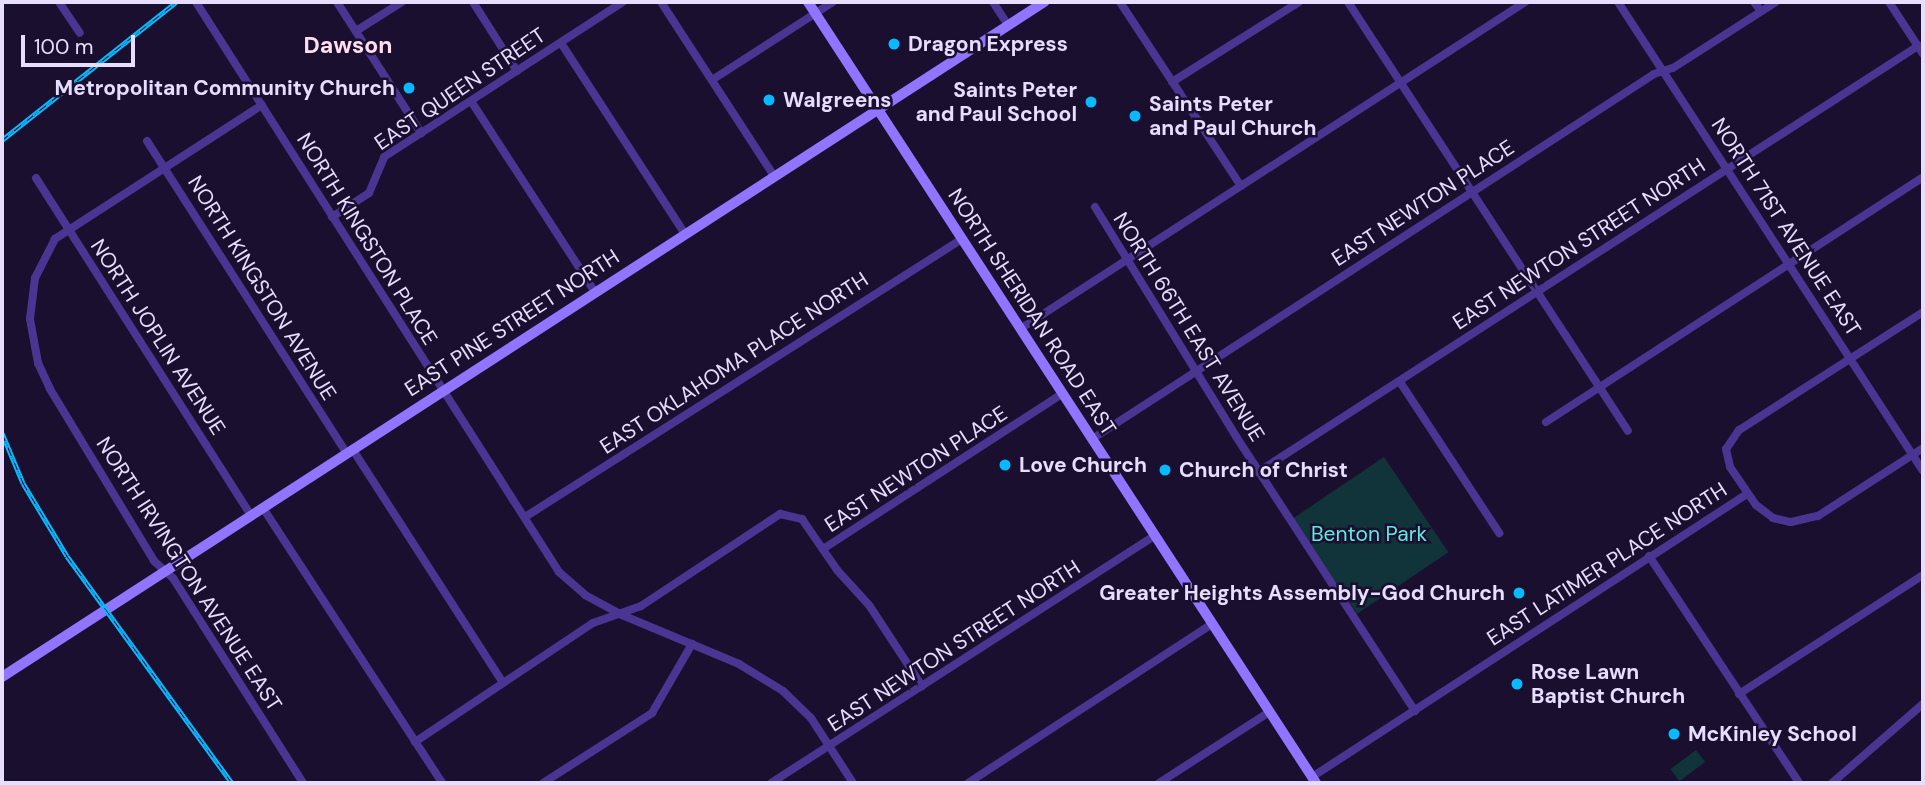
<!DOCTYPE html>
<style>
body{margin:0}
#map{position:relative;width:1925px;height:785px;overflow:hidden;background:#1b0f2f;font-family:"DM Sans",sans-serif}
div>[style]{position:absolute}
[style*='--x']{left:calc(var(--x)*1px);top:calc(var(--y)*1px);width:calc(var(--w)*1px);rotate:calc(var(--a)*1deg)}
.green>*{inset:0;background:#11343a;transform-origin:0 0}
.street>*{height:8px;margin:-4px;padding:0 4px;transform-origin:4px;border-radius:4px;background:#4a3692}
.secondary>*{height:10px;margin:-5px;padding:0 5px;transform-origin:5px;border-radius:5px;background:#9174ff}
.rail>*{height:5px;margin-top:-2.5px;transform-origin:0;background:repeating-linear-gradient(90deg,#1b0f2f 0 8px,#09b9ff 0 16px);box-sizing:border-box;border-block:2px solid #09b9ff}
.dots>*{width:19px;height:19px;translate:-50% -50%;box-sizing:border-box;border:4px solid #1b0f2f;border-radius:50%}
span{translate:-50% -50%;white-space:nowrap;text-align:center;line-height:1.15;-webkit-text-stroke:5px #1b0f2f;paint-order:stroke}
.poi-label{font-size:21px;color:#e7ddff;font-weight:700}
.left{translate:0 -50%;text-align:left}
.right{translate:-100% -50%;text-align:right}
.street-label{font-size:21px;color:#e7ddff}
.park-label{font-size:21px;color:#5cece3}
.neighbourhood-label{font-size:23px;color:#ffdfee;font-weight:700}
.frame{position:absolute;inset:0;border:4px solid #e7ddff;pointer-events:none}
.scale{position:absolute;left:21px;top:35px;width:114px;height:32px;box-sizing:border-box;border:4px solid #e7ddff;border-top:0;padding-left:9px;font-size:21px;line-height:24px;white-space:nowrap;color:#e7ddff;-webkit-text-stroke:5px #1b0f2f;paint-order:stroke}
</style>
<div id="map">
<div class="green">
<i style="left:1384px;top:457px;width:115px;height:110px;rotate:56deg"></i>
<i style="left:1696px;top:750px;width:15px;height:32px;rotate:53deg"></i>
</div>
<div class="street">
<i style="--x:59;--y:2;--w:37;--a:56"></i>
<i style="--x:196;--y:2;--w:676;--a:57.51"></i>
<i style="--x:559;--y:572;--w:35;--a:41"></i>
<i style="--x:585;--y:595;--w:42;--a:28.4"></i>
<i style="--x:622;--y:615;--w:127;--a:22.7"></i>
<i style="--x:739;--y:664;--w:52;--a:31.5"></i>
<i style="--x:783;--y:691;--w:39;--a:44"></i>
<i style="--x:811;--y:718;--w:77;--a:57.1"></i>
<i style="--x:337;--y:2;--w:156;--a:57.3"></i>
<i style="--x:473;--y:2;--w:82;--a:57.5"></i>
<i style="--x:661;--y:2;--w:207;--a:57"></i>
<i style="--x:993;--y:2;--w:27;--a:57"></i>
<i style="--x:1120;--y:2;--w:220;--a:56.7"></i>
<i style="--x:1348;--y:2;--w:512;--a:56.87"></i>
<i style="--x:1618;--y:2;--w:559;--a:56.96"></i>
<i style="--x:1754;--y:2;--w:11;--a:52"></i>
<i style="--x:1889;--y:2;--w:62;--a:56.8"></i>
<i style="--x:356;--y:31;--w:54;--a:-32.2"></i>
<i style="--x:561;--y:43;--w:228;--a:57"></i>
<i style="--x:712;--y:80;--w:144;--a:-32.8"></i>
<i style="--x:1172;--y:82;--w:150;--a:-32.2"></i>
<i style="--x:471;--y:101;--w:228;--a:57"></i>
<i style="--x:262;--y:105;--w:247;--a:147.1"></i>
<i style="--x:55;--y:239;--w:44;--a:117.1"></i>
<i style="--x:35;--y:278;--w:41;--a:97"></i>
<i style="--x:30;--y:319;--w:45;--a:79.7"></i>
<i style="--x:38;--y:363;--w:29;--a:65"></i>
<i style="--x:50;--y:389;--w:201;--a:58.8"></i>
<i style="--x:154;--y:561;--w:25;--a:42"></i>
<i style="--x:173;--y:578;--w:243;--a:57.6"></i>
<i style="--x:147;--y:141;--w:371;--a:57.4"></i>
<i style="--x:36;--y:178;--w:400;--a:57.5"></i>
<i style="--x:1095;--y:207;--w:271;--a:58.4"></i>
<i style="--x:1237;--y:438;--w:326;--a:56.9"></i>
<i style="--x:332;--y:217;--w:44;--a:-33"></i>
<i style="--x:369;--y:193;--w:39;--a:-67"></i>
<i style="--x:384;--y:157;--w:285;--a:-33"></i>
<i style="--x:1923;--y:312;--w:219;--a:147.3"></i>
<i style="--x:1739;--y:430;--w:23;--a:124"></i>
<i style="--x:1726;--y:449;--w:18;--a:77"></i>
<i style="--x:1730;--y:467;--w:46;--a:55.6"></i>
<i style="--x:1756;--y:505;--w:21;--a:37"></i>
<i style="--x:1773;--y:518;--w:18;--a:13"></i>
<i style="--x:1791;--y:522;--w:28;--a:-13"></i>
<i style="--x:1818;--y:516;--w:125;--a:-32.9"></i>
<i style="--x:1020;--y:329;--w:602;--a:-32.92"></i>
<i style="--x:1400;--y:382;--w:181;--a:56.7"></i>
<i style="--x:1546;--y:422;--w:450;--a:-33"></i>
<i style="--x:1092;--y:439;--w:670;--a:-33"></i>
<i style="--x:1654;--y:74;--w:20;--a:-18"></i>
<i style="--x:1673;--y:68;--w:122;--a:-32.7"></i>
<i style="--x:353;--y:450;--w:277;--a:57.2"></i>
<i style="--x:1258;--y:472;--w:786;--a:-32.84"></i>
<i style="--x:263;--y:508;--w:328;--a:56.9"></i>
<i style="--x:525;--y:517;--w:518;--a:-32.46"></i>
<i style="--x:823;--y:549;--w:285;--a:-33"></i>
<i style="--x:1649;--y:556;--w:272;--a:56.5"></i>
<i style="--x:1739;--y:694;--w:219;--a:-32.9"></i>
<i style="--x:415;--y:742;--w:214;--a:-33.8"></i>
<i style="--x:593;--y:623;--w:51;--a:-19.5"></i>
<i style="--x:641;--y:606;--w:167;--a:-33.5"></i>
<i style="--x:780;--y:514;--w:23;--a:13"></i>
<i style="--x:802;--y:519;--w:62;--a:55.5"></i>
<i style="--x:837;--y:570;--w:47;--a:47.6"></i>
<i style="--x:869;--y:605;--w:97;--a:56.8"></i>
<i style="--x:1312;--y:777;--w:519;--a:-33.05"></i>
<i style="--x:543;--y:783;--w:130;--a:-32.7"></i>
<i style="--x:652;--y:713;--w:80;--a:-59.9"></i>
<i style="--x:771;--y:783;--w:457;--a:-32.8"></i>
<i style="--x:968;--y:783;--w:291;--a:-33.1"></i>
<i style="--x:1159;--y:783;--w:131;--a:-32.8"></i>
<i style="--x:1832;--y:783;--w:121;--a:-41"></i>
</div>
<div class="secondary">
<i style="--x:808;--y:2;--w:932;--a:56.96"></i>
<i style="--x:2;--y:677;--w:1242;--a:-32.93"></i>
</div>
<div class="rail">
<i style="--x:2;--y:140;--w:222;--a:-38.4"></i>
<i style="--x:2;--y:433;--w:54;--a:67.2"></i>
<i style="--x:23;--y:483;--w:85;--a:58.9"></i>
<i style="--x:67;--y:556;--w:281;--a:54"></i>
</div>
<div class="dots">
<i style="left:894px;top:44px;background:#09b9ff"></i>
<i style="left:409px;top:88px;background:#09b9ff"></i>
<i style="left:769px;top:100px;background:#09b9ff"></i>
<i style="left:1091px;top:102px;background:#09b9ff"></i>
<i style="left:1135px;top:116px;background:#09b9ff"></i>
<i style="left:1005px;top:465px;background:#09b9ff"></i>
<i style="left:1165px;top:470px;background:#09b9ff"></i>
<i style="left:1519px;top:593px;background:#09b9ff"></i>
<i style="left:1517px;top:684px;background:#09b9ff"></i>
<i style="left:1674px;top:734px;background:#09b9ff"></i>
</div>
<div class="poi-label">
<span class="left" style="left:908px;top:44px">Dragon Express</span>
<span class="right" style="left:395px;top:88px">Metropolitan Community Church</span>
<span class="right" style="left:1077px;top:102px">Saints Peter<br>and Paul School</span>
<span class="left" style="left:783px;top:100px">Walgreens</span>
<span class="left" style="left:1149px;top:116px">Saints Peter<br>and Paul Church</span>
<span class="left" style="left:1019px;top:465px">Love Church</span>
<span class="left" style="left:1179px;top:470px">Church of Christ</span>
<span class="right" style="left:1505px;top:593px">Greater Heights Assembly-God Church</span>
<span class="left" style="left:1531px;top:684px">Rose Lawn<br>Baptist Church</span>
<span class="left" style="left:1688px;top:734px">McKinley School</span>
</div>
<div class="street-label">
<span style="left:460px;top:89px;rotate:-34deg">EAST QUEEN STREET</span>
<span style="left:1423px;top:203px;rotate:-33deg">EAST NEWTON PLACE</span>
<span style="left:1786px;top:227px;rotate:57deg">NORTH 71ST AVENUE EAST</span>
<span style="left:367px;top:239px;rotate:58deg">NORTH KINGSTON PLACE</span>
<span style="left:1579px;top:244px;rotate:-33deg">EAST NEWTON STREET NORTH</span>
<span style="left:262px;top:288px;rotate:58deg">NORTH KINGSTON AVENUE</span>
<span style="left:1032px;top:312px;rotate:57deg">NORTH SHERIDAN ROAD EAST</span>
<span style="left:512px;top:323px;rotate:-33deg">EAST PINE STREET NORTH</span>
<span style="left:1189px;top:327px;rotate:58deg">NORTH 66TH EAST AVENUE</span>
<span style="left:158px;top:337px;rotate:57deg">NORTH JOPLIN AVENUE</span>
<span style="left:734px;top:363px;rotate:-33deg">EAST OKLAHOMA PLACE NORTH</span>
<span style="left:916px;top:469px;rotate:-33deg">EAST NEWTON PLACE</span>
<span style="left:1607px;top:564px;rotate:-33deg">EAST LATIMER PLACE NORTH</span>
<span style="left:189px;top:574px;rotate:57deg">NORTH IRVINGTON AVENUE EAST</span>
<span style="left:954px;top:646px;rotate:-33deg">EAST NEWTON STREET NORTH</span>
</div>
<div class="park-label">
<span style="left:1369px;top:534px">Benton Park</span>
</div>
<div class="neighbourhood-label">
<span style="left:348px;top:45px">Dawson</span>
</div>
<div class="frame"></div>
<div class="scale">100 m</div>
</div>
